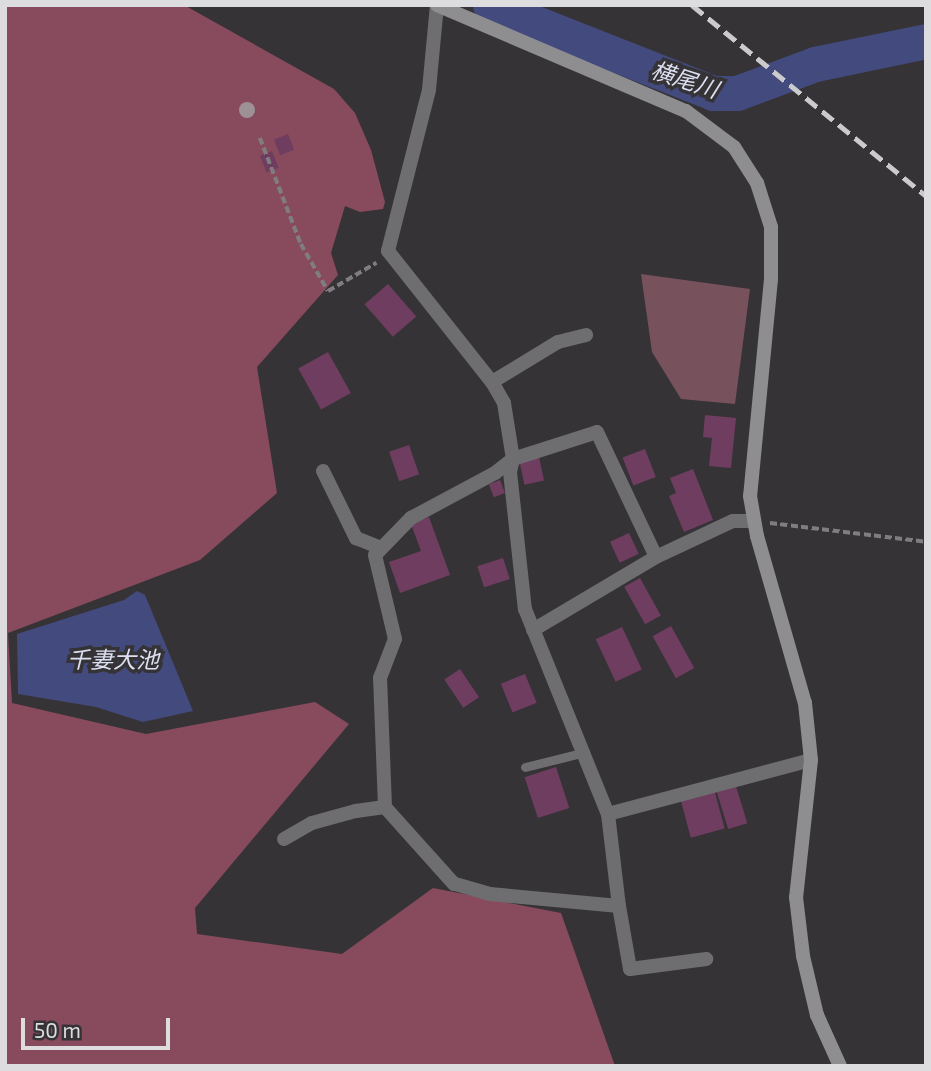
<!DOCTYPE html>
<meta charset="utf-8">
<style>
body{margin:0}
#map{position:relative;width:931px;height:1071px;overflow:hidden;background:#363337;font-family:"Exo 2","Noto Sans JP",sans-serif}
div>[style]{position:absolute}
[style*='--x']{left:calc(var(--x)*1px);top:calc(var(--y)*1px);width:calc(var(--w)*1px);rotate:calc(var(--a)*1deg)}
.green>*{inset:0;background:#77515c}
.forest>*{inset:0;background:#884b5e}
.water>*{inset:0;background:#434a7e}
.river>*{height:35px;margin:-17.5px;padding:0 17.5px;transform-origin:17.5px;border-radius:17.5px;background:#434a7e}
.building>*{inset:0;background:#6f3d60;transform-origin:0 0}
.path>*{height:3.5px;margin-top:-1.75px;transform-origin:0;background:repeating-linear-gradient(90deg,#7f7d80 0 7px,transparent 0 10.5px)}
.lane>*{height:9px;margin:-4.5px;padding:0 4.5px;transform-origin:4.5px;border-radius:4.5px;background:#6e6d6f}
.street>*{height:14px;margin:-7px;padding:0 7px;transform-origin:7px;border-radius:7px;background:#6e6d6f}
.secondary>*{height:14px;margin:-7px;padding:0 7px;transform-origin:7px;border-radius:7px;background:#8e8d90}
.rail>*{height:5px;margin-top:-2.5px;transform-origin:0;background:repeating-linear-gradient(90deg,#cbcacc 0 14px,transparent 0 21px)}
.trees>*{width:16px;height:16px;margin:-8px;border-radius:50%;background:#9d9196}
span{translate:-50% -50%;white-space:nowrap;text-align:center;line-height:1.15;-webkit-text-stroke:7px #363337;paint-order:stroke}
.water-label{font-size:23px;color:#dbdff0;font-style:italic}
.frame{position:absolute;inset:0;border:7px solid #dddcde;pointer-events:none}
.scale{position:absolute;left:21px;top:1018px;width:149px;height:32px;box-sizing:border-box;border:4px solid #dddcde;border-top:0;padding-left:9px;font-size:21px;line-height:24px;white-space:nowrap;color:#dddcde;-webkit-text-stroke:5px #363337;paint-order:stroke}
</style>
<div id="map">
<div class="green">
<i style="clip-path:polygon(641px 274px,750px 289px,735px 404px,681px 399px,652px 352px)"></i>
</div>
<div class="forest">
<i style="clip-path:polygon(5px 5px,184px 5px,334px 89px,355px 113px,371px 150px,385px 202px,383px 209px,360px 212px,345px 206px,331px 253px,338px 275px,257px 367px,277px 493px,200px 560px,8px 633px,12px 703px,146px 734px,315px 702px,349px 724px,195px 908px,197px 934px,342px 954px,433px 888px,561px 913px,615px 1066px,5px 1066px)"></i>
</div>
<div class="water">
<i style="clip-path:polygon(137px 591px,145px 595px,193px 711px,143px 722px,96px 707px,18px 694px,17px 634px,124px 600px)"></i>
</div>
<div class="river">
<i style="--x:490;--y:5;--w:240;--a:21.5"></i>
<i style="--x:713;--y:93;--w:24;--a:0"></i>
<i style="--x:737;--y:93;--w:83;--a:-20.4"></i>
<i style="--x:815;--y:64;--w:113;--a:-11.7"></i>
</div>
<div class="building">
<i style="left:288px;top:134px;width:17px;height:15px;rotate:69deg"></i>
<i style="left:272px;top:151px;width:18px;height:13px;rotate:68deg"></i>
<i style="left:388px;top:284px;width:43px;height:31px;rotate:49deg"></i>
<i style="left:328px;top:352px;width:47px;height:34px;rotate:61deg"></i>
<i style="clip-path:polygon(705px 415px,736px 418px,731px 468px,709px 466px,712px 438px,703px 437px)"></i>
<i style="left:409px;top:445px;width:31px;height:21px;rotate:71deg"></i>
<i style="left:645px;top:449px;width:30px;height:24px;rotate:69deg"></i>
<i style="left:539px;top:457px;width:24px;height:20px;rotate:78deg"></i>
<i style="clip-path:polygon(693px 469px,713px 520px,684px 532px,669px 496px,676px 493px,670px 478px)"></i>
<i style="left:500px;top:480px;width:14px;height:12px;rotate:69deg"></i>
<i style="clip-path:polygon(429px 517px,450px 575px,400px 593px,389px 562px,421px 551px,411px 524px)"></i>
<i style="left:629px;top:533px;width:23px;height:21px;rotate:65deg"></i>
<i style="left:503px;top:558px;width:22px;height:27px;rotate:72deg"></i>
<i style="left:640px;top:578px;width:43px;height:18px;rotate:61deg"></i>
<i style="left:671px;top:626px;width:48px;height:21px;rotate:61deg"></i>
<i style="left:622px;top:627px;width:47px;height:29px;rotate:65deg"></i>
<i style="left:460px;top:669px;width:34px;height:19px;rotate:56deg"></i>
<i style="left:525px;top:674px;width:31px;height:26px;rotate:68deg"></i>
<i style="left:556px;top:767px;width:43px;height:33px;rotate:72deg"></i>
<i style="left:735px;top:783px;width:42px;height:20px;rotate:73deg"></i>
<i style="left:714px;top:789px;width:41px;height:35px;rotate:75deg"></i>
</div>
<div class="path">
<i style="--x:260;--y:138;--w:114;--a:68.9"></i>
<i style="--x:301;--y:244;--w:54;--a:60.1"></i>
<i style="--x:328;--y:291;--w:56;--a:-30.3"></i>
<i style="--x:770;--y:523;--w:157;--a:6.9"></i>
</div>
<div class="lane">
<i style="--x:525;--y:767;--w:62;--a:-14"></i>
</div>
<div class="street">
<i style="--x:437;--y:5;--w:85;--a:95.4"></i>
<i style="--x:429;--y:90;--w:166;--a:104.3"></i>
<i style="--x:388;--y:251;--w:167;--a:51.6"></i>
<i style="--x:492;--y:382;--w:24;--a:60"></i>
<i style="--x:504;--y:403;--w:57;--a:80.9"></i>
<i style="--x:513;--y:459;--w:13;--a:103"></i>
<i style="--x:510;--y:472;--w:138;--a:83.8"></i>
<i style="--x:525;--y:609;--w:221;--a:68"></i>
<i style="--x:608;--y:814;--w:93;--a:83.2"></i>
<i style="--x:619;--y:906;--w:64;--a:80.1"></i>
<i style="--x:630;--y:969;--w:77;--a:-7.5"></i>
<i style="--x:492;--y:382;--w:77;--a:-31.2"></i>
<i style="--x:558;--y:342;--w:29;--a:-14"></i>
<i style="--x:323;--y:471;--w:75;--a:63.8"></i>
<i style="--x:356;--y:538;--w:27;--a:22"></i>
<i style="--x:533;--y:630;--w:143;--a:-30.7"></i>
<i style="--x:656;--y:557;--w:85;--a:-25.1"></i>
<i style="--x:733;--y:521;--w:21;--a:0"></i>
<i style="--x:608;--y:814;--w:210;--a:-14.9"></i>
<i style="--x:284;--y:839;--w:32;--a:-30"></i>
<i style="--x:312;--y:823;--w:46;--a:-15.3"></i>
<i style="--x:356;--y:811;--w:29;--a:-8"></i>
<i style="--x:619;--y:906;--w:130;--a:-174.7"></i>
<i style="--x:490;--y:894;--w:37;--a:-164"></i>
<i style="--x:454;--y:884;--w:103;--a:-131.9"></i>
<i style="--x:385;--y:807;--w:129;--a:-92.2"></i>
<i style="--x:380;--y:678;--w:42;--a:-69"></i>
<i style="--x:395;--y:639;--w:86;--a:-103.4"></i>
<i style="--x:375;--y:555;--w:52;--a:-45.8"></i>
<i style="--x:411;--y:518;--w:95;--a:-28.2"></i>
<i style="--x:495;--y:473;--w:23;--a:-38"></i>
<i style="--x:513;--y:459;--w:88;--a:-17.8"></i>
<i style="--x:597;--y:432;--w:138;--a:64.7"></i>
</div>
<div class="secondary">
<i style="--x:437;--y:5;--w:271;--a:23.1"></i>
<i style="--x:686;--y:111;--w:60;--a:36.9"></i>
<i style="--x:734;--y:147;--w:43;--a:57.4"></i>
<i style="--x:757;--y:183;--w:46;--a:72.3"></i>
<i style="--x:771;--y:227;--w:52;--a:90"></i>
<i style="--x:771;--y:279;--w:218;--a:95.5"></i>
<i style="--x:750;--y:496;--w:41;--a:80.1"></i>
<i style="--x:757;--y:536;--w:174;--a:74"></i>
<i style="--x:805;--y:703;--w:57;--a:84"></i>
<i style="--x:811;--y:760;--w:138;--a:96.2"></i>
<i style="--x:796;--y:897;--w:59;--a:83.2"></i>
<i style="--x:803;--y:956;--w:61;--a:76.7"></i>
<i style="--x:817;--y:1015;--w:56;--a:65.7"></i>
</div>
<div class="rail">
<i style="--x:692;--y:5;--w:302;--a:39.2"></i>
</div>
<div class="trees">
<i style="left:247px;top:110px"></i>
</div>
<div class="water-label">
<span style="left:685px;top:79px;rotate:18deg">横尾川</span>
<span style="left:113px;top:659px">千妻大池</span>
</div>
<div class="frame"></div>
<div class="scale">50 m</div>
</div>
